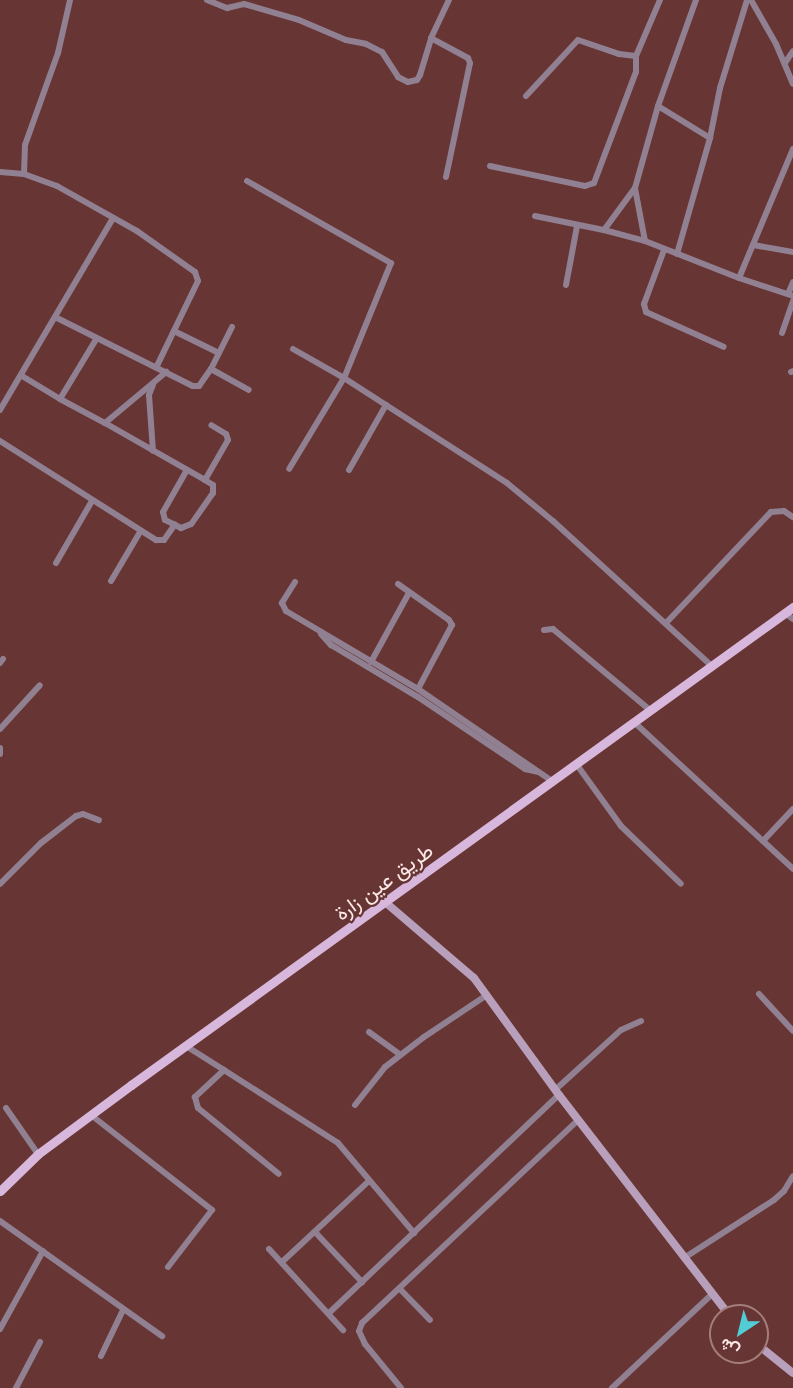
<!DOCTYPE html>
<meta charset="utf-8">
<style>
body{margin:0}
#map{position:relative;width:793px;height:1388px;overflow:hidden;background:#673533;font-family:"Nunito Sans",Vazirmatn,sans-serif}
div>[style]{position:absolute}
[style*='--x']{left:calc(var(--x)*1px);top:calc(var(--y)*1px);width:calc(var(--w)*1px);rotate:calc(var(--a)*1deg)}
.minor>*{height:6px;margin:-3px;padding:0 3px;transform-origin:3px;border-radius:3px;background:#908092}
.secondary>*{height:8px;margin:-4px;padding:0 4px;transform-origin:4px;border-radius:4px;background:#b89fbc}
.primary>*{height:9px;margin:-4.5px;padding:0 4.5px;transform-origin:4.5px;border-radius:4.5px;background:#d8b7dc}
span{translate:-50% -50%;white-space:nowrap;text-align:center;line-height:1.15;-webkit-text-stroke:4.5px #673533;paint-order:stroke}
.street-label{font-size:21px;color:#fce8e7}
.north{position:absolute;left:709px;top:1304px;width:60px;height:60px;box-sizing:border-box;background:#673533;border:2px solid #a37d7b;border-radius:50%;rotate:215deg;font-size:16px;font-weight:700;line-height:24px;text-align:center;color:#fce8e7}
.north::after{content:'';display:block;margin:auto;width:21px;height:27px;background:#52ccd5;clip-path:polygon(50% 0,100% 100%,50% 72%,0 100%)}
</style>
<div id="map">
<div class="minor">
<i style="--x:207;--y:0;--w:22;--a:22"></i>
<i style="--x:227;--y:8;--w:17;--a:-13"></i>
<i style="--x:244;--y:4;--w:57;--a:16.2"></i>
<i style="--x:299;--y:20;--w:51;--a:23.1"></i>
<i style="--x:346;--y:40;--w:20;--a:11"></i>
<i style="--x:366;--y:44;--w:18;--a:27"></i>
<i style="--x:382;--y:52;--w:30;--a:57"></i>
<i style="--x:398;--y:77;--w:11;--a:27"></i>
<i style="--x:408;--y:82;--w:9;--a:-13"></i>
<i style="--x:417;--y:80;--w:6;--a:-59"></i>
<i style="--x:420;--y:75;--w:39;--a:-73"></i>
<i style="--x:751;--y:0;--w:51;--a:60.4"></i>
<i style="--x:776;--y:44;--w:43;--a:67"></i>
<i style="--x:785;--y:63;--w:14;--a:-56"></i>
<i style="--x:526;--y:96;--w:76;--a:-47.1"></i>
<i style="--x:578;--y:40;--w:43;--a:18.9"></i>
<i style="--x:619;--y:54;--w:17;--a:7"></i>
<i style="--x:658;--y:106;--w:61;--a:31.6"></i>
<i style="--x:490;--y:166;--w:97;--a:11.9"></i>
<i style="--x:585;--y:186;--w:9;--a:-18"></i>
<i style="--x:594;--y:183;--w:119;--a:-69.3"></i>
<i style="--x:636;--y:72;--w:16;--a:-90"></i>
<i style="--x:636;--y:56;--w:61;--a:-66.8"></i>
<i style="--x:0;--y:172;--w:24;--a:5"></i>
<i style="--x:24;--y:174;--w:35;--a:20"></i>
<i style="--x:57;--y:186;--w:92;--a:29.4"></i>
<i style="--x:137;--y:231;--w:71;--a:35.3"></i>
<i style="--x:195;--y:272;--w:9;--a:72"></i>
<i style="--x:198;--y:281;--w:94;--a:115.8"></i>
<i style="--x:24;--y:174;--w:29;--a:-88"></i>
<i style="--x:25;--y:145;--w:98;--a:-70.3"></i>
<i style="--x:58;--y:53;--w:54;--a:-77.2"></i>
<i style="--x:446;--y:177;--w:116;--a:-78.1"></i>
<i style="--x:470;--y:63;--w:5;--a:-112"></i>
<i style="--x:468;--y:58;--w:42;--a:-151.6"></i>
<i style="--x:431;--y:38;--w:42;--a:-64.7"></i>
<i style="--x:247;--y:181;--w:166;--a:29.7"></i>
<i style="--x:391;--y:263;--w:124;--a:112.2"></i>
<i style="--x:344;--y:378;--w:106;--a:121.1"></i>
<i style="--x:535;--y:216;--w:70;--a:11.5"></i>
<i style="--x:604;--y:230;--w:42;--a:15"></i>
<i style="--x:645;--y:241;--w:101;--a:21.5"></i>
<i style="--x:739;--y:278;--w:57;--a:18.4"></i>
<i style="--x:604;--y:230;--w:52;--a:-53.6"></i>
<i style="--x:645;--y:241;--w:54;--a:-100.7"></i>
<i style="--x:635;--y:188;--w:85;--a:-74.3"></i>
<i style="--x:658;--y:106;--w:113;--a:-70.3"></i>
<i style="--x:753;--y:245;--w:41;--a:9.9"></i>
<i style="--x:664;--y:250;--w:58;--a:110.3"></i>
<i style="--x:644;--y:304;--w:8;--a:76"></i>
<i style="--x:646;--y:312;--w:85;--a:24.2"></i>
<i style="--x:677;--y:254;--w:121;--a:-74.1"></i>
<i style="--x:710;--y:138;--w:51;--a:-78.7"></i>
<i style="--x:720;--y:88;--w:92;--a:-72.9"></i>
<i style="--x:739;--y:278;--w:140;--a:-67.3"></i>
<i style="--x:566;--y:285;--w:60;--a:-79.4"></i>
<i style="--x:788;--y:294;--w:13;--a:-67"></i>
<i style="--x:55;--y:317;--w:154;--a:26.6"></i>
<i style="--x:193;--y:386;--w:6;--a:0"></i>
<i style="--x:199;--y:386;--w:21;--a:-55"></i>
<i style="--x:211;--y:369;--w:47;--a:-63.4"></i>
<i style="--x:174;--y:331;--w:50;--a:26.1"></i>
<i style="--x:782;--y:333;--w:34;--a:-71"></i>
<i style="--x:293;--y:349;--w:59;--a:29.6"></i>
<i style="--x:344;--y:378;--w:194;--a:32.8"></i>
<i style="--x:507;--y:483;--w:60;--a:39.6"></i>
<i style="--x:553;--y:521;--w:215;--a:42.4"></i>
<i style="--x:211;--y:369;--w:43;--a:28.9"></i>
<i style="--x:791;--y:372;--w:2;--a:-27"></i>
<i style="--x:22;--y:376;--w:44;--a:31.2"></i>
<i style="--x:60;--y:399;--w:51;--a:28.1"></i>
<i style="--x:105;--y:423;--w:115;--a:29.7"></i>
<i style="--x:205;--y:480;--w:9;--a:32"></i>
<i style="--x:213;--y:485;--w:8;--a:90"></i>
<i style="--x:213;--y:493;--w:38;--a:125"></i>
<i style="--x:191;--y:524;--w:11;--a:158"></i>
<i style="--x:181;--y:528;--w:18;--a:-153"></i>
<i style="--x:165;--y:520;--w:8;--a:-104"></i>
<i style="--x:163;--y:512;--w:48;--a:-60.3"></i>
<i style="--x:153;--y:385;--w:11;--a:112"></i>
<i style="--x:149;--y:395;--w:56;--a:85.9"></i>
<i style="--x:60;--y:399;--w:71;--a:-58.8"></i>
<i style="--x:0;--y:410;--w:223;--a:-59.5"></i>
<i style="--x:105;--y:423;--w:80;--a:-39.9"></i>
<i style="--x:0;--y:441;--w:185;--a:32.4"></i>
<i style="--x:156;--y:540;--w:8;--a:0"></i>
<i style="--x:164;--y:540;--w:19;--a:-55"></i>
<i style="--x:349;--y:470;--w:75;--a:-60.4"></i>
<i style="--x:205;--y:480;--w:46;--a:-60.1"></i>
<i style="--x:228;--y:440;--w:6;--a:-108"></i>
<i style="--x:226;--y:434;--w:17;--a:-149"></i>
<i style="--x:56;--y:563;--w:72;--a:-59.9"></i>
<i style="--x:111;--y:581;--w:57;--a:-59.4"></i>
<i style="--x:295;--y:582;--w:25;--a:122"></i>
<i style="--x:282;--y:603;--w:9;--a:63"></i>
<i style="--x:286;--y:611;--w:153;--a:30.6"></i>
<i style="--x:418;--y:689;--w:163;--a:34.5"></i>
<i style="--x:398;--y:584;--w:62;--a:35.2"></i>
<i style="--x:449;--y:620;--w:6;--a:59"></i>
<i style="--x:452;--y:625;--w:72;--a:118"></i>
<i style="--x:785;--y:613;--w:10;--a:37"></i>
<i style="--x:666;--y:623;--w:153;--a:-46.6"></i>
<i style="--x:771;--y:512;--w:13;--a:-4"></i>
<i style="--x:784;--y:511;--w:11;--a:34"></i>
<i style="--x:544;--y:630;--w:9;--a:-6"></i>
<i style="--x:553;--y:629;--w:128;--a:39.9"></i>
<i style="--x:321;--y:634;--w:15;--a:48"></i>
<i style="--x:331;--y:645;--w:101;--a:30.9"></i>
<i style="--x:418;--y:697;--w:129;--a:33.9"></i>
<i style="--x:525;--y:769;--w:13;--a:13"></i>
<i style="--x:371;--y:662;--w:79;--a:-61.2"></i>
<i style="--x:0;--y:663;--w:5;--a:-53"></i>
<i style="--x:635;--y:723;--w:215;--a:42.7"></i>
<i style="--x:0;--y:729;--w:59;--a:-47.7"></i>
<i style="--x:0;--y:748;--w:6;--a:90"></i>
<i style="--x:577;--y:765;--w:75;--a:54.2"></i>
<i style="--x:621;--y:826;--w:83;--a:44"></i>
<i style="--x:763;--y:841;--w:44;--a:-46.8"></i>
<i style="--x:0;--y:884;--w:58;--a:-45"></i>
<i style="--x:41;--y:843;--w:44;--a:-37.6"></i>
<i style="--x:76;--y:816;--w:7;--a:-16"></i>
<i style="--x:83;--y:814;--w:17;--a:21"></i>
<i style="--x:759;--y:994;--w:50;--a:47.4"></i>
<i style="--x:369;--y:1032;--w:39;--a:36"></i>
<i style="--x:186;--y:1046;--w:45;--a:32.3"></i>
<i style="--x:224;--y:1070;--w:40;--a:137"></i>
<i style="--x:195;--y:1097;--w:11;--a:75"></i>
<i style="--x:198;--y:1108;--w:104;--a:39.2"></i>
<i style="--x:224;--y:1070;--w:135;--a:32.6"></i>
<i style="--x:338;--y:1143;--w:118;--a:49.8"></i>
<i style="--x:555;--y:1090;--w:89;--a:-42.3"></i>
<i style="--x:621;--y:1030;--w:22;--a:-24"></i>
<i style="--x:355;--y:1105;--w:48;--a:-51.7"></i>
<i style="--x:385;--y:1067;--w:49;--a:-37.6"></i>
<i style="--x:424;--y:1037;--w:76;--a:-33.7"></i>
<i style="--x:6;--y:1108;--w:56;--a:55.2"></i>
<i style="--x:91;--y:1115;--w:154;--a:38.1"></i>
<i style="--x:212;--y:1210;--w:72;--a:127.7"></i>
<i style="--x:0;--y:1221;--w:199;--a:35.4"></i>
<i style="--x:315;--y:1232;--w:69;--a:46.8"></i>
<i style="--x:269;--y:1249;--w:110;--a:47.6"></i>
<i style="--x:684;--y:1258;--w:107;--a:-32.8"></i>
<i style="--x:774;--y:1200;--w:13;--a:-42"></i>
<i style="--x:784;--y:1191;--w:17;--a:-59"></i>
<i style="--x:282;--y:1262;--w:119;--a:-43"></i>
<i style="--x:400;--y:1289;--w:43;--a:45.9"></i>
<i style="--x:329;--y:1313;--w:317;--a:-43.5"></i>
<i style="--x:0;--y:1329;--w:89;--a:-61.1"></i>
<i style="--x:101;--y:1356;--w:51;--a:-64.4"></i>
<i style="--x:16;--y:1388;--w:52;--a:-62.4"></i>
<i style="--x:401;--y:1388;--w:57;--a:-129.3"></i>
<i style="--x:365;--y:1344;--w:14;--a:-115"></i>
<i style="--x:359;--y:1331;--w:9;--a:-69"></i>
<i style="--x:362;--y:1323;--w:296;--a:-43.2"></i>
<i style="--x:612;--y:1388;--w:137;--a:-43.2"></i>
</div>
<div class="secondary">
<i style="--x:385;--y:902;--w:117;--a:40.5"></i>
<i style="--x:474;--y:978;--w:145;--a:54"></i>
<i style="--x:559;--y:1095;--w:279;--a:52.3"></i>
<i style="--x:757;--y:1344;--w:46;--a:38.9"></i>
</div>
<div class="primary">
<i style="--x:0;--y:1191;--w:53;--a:-44.2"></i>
<i style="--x:38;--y:1154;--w:116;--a:-36.6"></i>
<i style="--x:131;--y:1085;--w:817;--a:-35.83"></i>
</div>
<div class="street-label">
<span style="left:384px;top:882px;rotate:-36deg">طريق عين زارة</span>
</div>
<div class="north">ش</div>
</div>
